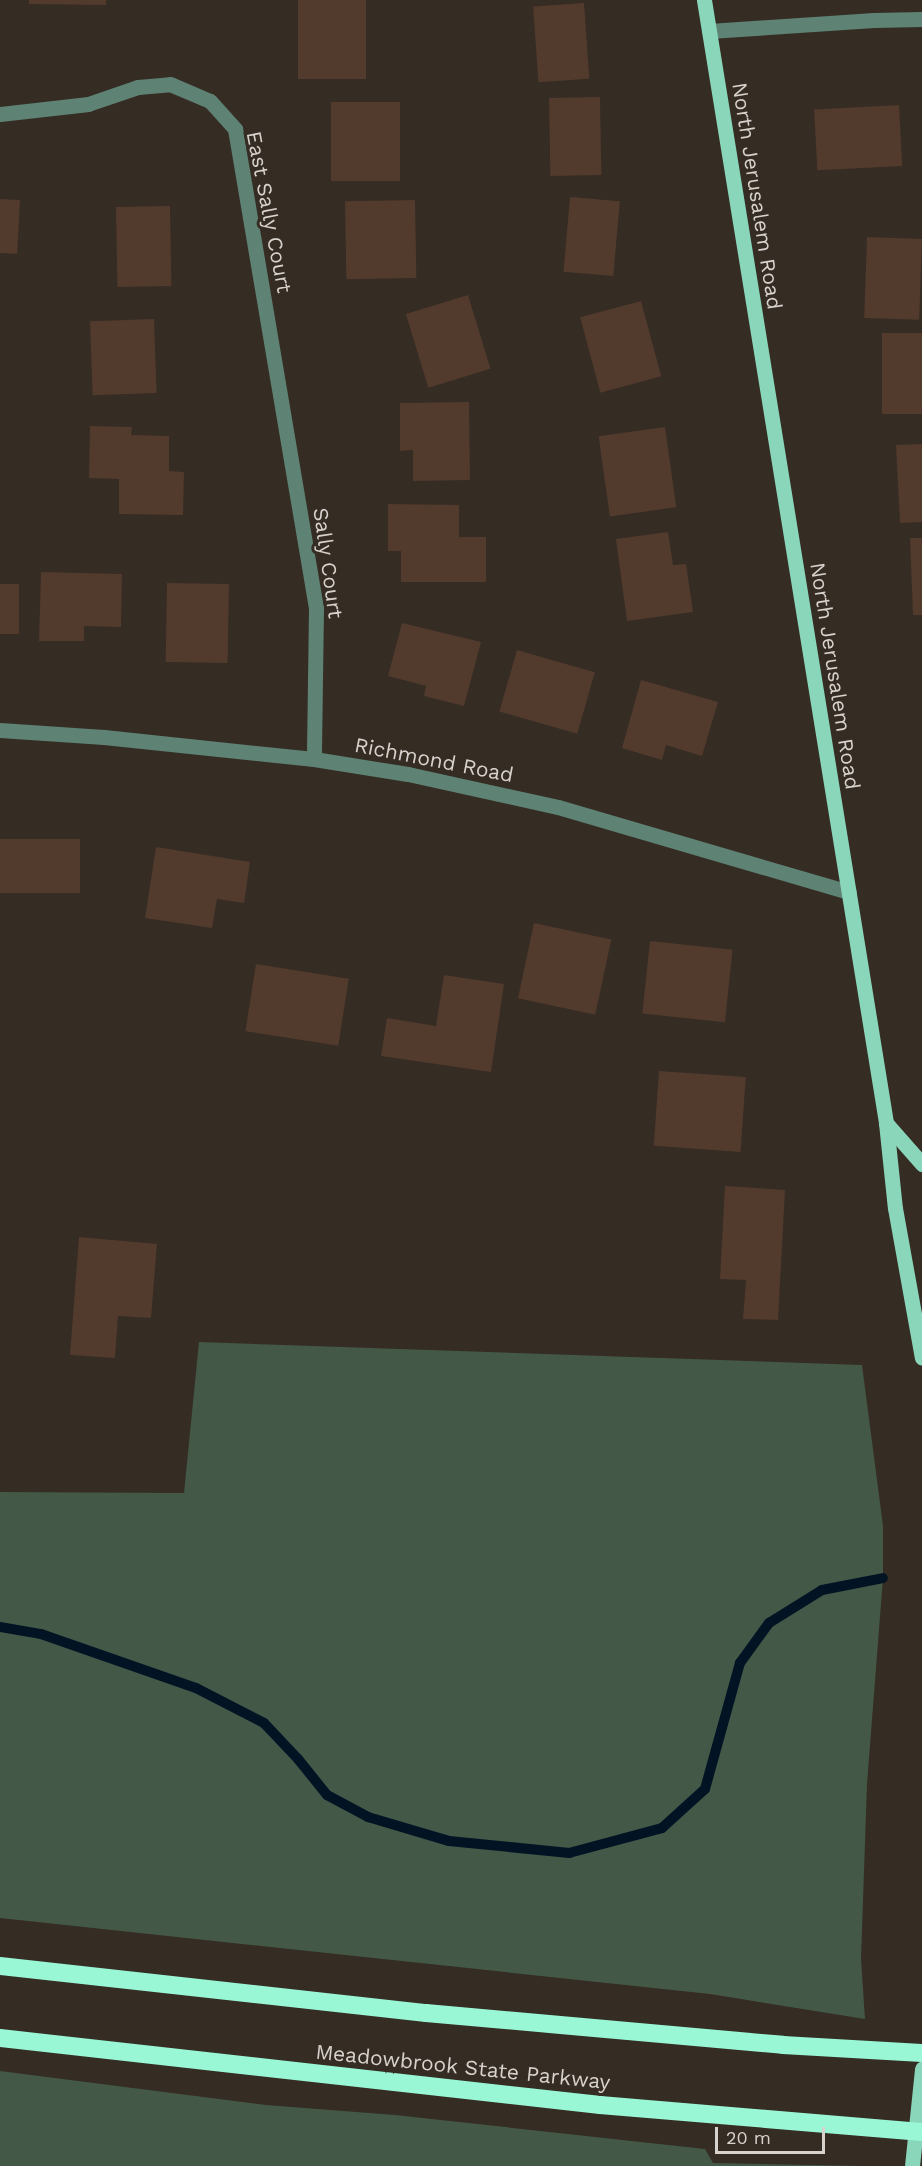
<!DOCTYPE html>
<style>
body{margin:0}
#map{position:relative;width:922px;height:2166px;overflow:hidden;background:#352c24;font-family:"Work Sans",sans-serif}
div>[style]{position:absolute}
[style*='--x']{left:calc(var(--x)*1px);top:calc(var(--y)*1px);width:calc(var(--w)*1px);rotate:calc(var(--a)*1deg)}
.green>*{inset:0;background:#435847}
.stream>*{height:10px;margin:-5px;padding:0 5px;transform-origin:5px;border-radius:5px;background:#021323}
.building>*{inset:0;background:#523a2d;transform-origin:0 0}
.minor>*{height:15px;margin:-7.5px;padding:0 7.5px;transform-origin:7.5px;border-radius:7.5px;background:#5e8274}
.major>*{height:15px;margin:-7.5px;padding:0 7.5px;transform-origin:7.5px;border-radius:7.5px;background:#8ad6ba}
.highway>*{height:18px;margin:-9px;padding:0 9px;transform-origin:9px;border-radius:9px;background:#9af7d6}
span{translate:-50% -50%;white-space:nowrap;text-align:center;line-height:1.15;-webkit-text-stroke:6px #352c24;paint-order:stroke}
.street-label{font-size:21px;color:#d8d2cd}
.scale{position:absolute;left:715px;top:2127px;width:110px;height:27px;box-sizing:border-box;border:3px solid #d8d2cd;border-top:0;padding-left:8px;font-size:18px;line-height:21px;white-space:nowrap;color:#d8d2cd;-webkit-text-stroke:4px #352c24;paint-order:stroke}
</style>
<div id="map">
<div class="green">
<i style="clip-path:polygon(199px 1342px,862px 1365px,883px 1526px,883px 1578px,867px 1784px,861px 1959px,865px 2019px,710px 1994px,0 1918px,0 1492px,184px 1493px)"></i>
<i style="clip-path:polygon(0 2071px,266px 2105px,395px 2115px,705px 2149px,713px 2163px,863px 2166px,0 2166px)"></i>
</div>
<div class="stream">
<i style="--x:0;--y:1627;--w:42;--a:9.7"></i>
<i style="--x:41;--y:1634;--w:164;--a:19.2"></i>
<i style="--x:196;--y:1688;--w:76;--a:27.2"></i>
<i style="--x:264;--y:1723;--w:50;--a:46.6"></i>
<i style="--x:298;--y:1759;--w:46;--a:51.1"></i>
<i style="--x:327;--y:1795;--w:47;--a:28.2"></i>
<i style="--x:368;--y:1817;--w:84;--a:16.5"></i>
<i style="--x:449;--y:1841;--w:121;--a:5.7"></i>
<i style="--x:569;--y:1853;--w:96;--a:-15"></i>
<i style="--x:662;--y:1828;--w:58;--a:-42.2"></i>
<i style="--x:705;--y:1789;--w:131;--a:-74.5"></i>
<i style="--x:740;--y:1663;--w:49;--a:-54.1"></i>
<i style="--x:769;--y:1623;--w:62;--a:-31.9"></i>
<i style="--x:822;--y:1590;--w:62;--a:-11.1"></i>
</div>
<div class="building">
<i style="clip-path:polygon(29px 0,106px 0,106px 5px,29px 4px)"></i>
<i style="left:298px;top:0;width:68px;height:79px"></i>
<i style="left:584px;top:3px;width:76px;height:51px;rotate:86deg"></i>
<i style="left:600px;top:97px;width:78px;height:51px;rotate:89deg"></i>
<i style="left:331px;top:102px;width:69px;height:79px"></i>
<i style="left:899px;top:105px;width:61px;height:85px;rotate:87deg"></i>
<i style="left:570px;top:197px;width:50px;height:75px;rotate:5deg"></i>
<i style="left:0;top:199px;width:20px;height:54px;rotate:3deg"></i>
<i style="left:415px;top:200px;width:78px;height:70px;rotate:89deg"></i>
<i style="left:170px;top:206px;width:80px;height:54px;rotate:89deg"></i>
<i style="left:867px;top:237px;width:55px;height:81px;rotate:2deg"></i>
<i style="left:468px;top:295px;width:77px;height:65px;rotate:73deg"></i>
<i style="left:641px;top:301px;width:78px;height:63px;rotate:75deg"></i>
<i style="left:154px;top:319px;width:74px;height:64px;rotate:88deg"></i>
<i style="left:882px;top:333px;width:40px;height:81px"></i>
<i style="clip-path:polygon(469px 402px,470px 480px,413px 481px,413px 450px,400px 451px,400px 403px)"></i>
<i style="clip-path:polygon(90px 426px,132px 427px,131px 435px,169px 436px,169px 471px,184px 472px,183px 515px,119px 514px,119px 479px,89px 478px)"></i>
<i style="left:665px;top:427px;width:81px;height:67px;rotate:82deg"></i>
<i style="clip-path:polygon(922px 444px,922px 522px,900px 523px,896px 445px)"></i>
<i style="clip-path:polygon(388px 504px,459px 505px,459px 537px,486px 537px,486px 582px,401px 582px,401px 551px,388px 551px)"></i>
<i style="clip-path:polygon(668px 532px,673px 565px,686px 564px,693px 612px,627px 621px,616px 539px)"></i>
<i style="clip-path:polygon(910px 538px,922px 538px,922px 615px,913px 615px)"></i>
<i style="clip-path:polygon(41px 572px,122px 574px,121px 627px,84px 626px,84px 641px,39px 641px)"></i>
<i style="left:167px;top:583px;width:62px;height:79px;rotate:1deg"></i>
<i style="left:0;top:584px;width:19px;height:50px"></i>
<i style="clip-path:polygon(402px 623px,481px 642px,464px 706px,424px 696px,426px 686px,388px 676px)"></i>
<i style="left:517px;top:650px;width:81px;height:64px;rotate:16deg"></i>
<i style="clip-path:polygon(641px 680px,718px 702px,702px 756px,666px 745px,662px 760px,622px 748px)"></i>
<i style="left:80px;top:839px;width:54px;height:80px;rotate:90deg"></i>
<i style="clip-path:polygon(156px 847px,250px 862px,244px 903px,217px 899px,212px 928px,145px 918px)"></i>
<i style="left:534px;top:923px;width:79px;height:77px;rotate:12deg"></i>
<i style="left:650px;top:941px;width:83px;height:73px;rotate:6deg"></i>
<i style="left:256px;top:964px;width:94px;height:68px;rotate:9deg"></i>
<i style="clip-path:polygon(444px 975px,504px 984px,491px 1072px,381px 1056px,387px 1018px,436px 1026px)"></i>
<i style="left:659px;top:1071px;width:87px;height:75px;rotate:4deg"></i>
<i style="clip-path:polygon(725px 1186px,785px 1190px,778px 1320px,743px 1319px,746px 1280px,720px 1279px)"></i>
<i style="clip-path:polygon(79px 1237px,157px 1244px,151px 1318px,118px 1316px,115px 1358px,70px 1355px)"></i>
</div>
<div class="minor">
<i style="--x:709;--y:31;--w:165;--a:-3.8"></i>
<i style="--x:874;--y:20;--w:48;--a:-1.2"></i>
<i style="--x:0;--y:114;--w:89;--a:-6.5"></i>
<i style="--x:88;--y:104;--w:53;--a:-18.8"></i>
<i style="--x:138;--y:87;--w:32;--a:-5"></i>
<i style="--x:170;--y:84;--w:43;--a:23"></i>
<i style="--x:210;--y:101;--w:38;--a:48"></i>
<i style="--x:235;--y:129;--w:486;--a:80.4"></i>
<i style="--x:316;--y:608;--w:151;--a:90.8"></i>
<i style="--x:0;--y:730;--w:104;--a:3.9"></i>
<i style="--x:104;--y:737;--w:211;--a:6"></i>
<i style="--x:314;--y:759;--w:95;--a:9.1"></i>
<i style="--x:408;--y:774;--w:154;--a:12.4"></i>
<i style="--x:558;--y:807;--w:303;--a:16.3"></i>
</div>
<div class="major">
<i style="--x:704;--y:0;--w:1138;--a:80.79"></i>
<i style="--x:886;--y:1123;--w:85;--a:84"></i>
<i style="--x:895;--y:1208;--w:152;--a:79.8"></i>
<i style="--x:886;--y:1123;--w:55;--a:48.7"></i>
<i style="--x:912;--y:2166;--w:98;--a:-84.1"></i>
</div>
<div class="highway">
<i style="--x:0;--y:1966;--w:429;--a:6.3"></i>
<i style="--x:426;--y:2013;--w:358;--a:5.1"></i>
<i style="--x:783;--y:2045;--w:139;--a:3.3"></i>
<i style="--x:0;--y:2038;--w:604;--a:6.37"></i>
<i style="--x:600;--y:2105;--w:323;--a:4.8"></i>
</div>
<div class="street-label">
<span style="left:757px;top:196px;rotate:81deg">North Jerusalem Road</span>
<span style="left:269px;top:212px;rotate:79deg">East Sally Court</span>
<span style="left:328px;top:563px;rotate:82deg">Sally Court</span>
<span style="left:835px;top:676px;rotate:81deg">North Jerusalem Road</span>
<span style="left:434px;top:760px;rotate:11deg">Richmond Road</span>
<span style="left:463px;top:2067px;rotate:6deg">Meadowbrook State Parkway</span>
</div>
<div class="scale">20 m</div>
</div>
